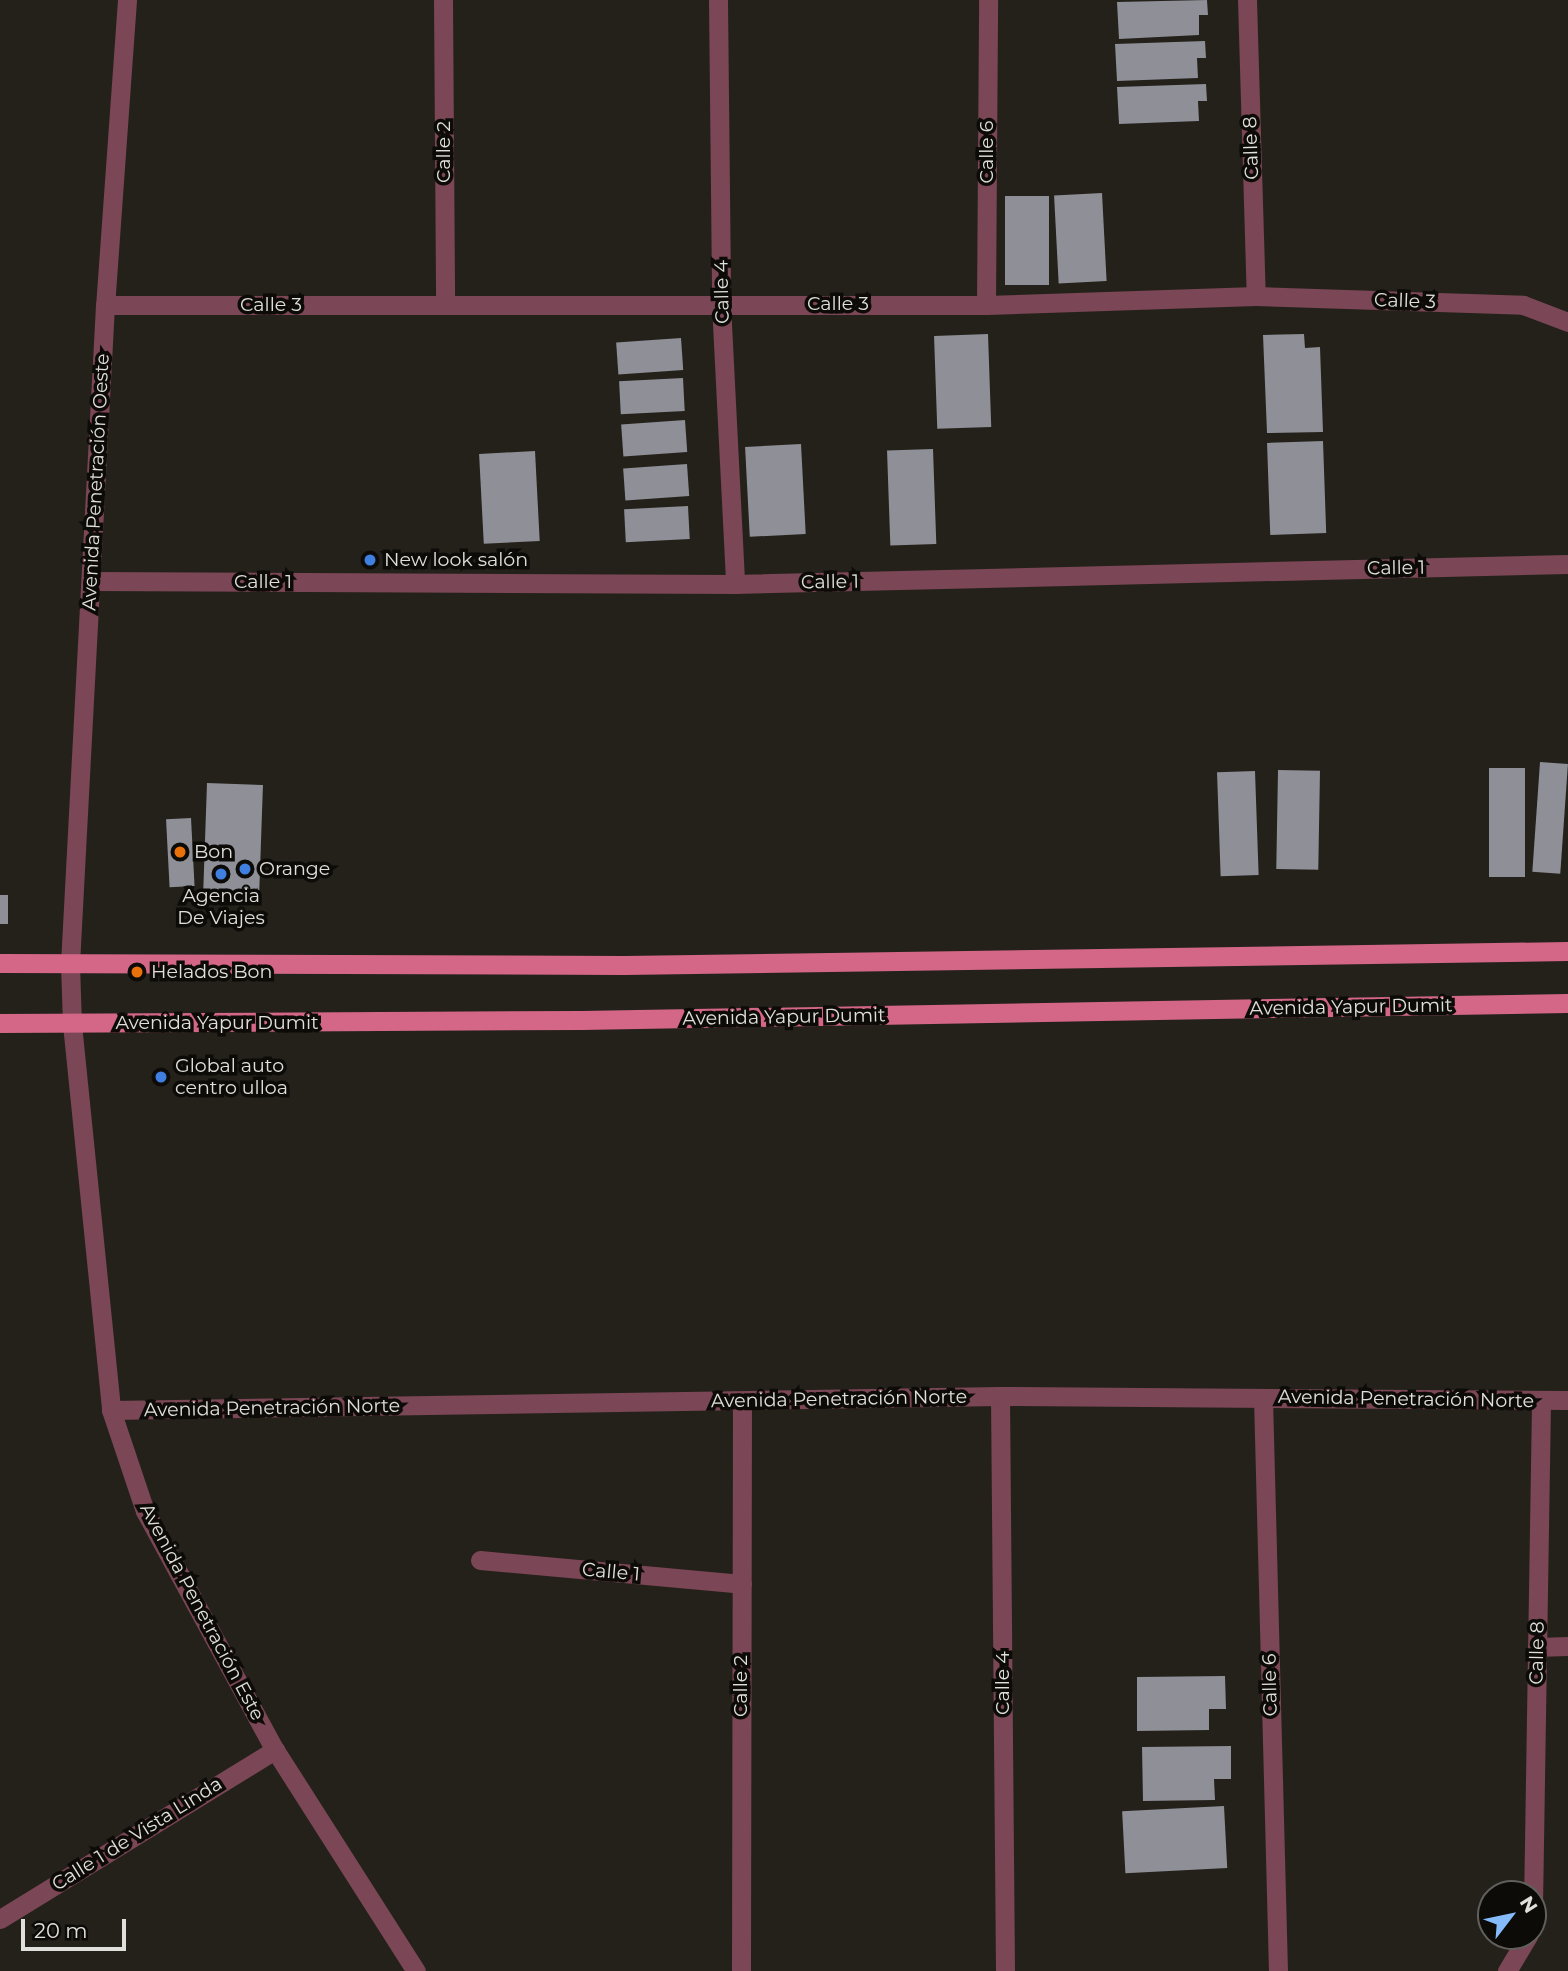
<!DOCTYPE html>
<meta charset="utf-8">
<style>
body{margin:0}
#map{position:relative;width:1568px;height:1971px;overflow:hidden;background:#24211b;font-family:Montserrat,sans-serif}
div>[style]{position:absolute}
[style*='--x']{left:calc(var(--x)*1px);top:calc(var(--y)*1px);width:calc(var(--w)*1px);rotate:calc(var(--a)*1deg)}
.building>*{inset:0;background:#8e8f97;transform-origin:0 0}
.minor>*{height:19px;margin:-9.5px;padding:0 9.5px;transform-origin:9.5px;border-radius:9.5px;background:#7b4655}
.primary>*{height:19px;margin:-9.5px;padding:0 9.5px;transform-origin:9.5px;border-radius:9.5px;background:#d46787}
.dots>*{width:19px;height:19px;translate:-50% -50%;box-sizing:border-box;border:4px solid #0c0b08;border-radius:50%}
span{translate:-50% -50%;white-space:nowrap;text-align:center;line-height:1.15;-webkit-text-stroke:7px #0c0b08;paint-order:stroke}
.street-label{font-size:19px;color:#e1dfdb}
.poi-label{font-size:19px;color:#e1dfdb}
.left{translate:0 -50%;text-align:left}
.north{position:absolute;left:1477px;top:1880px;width:70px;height:70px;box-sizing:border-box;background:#0c0b08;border:2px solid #61605c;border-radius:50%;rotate:58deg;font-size:19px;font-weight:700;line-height:28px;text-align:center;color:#e1dfdb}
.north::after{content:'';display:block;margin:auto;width:24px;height:32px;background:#85bbfb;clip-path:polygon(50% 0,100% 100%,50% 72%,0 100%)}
.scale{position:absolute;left:21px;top:1919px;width:105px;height:32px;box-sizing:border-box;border:4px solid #e1dfdb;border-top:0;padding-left:9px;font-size:21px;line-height:24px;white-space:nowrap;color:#e1dfdb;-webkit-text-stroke:5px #0c0b08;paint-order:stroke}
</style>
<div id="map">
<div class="building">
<i style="clip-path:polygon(1207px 0,1208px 15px,1199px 15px,1199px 35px,1119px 39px,1117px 2px)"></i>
<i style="clip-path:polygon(1205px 41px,1206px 58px,1197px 58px,1198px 78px,1117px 81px,1115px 44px)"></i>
<i style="clip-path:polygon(1206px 84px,1207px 101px,1198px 101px,1199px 121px,1119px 124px,1117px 87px)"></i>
<i style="left:1102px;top:193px;width:88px;height:48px;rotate:87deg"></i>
<i style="left:1005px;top:196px;width:44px;height:89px"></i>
<i style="left:988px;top:334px;width:93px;height:54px;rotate:88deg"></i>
<i style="clip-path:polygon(1304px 334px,1305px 348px,1320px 347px,1323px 432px,1267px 433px,1263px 335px)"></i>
<i style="left:681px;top:338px;width:32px;height:65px;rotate:86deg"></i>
<i style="left:683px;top:378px;width:33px;height:64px;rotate:87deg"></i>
<i style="left:685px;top:420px;width:32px;height:64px;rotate:86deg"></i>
<i style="left:1323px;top:441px;width:92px;height:56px;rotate:88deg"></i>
<i style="left:801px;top:444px;width:90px;height:56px;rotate:87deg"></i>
<i style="left:933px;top:449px;width:95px;height:46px;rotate:88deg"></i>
<i style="left:535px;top:451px;width:90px;height:56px;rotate:87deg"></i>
<i style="left:687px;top:464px;width:32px;height:64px;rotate:86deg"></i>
<i style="left:688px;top:506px;width:33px;height:64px;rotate:87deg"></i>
<i style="left:1540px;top:762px;width:28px;height:110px;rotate:4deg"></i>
<i style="left:1489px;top:768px;width:36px;height:109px"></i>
<i style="left:1278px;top:770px;width:42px;height:99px;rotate:1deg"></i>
<i style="left:1255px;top:771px;width:104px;height:38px;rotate:88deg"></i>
<i style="left:207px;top:783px;width:56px;height:111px;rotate:2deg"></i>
<i style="left:191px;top:818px;width:68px;height:25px;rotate:87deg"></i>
<i style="left:0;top:895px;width:8px;height:29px"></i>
<i style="clip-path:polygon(1225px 1676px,1226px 1709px,1209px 1709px,1209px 1730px,1137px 1731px,1137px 1677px)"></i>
<i style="clip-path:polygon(1231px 1746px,1231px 1779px,1214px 1779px,1215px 1800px,1143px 1801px,1142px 1747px)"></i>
<i style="left:1224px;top:1806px;width:62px;height:102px;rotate:87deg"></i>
</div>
<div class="minor">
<i style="--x:127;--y:0;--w:306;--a:94.1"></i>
<i style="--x:105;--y:305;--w:660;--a:93.04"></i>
<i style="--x:70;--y:964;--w:60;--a:88.1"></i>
<i style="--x:72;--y:1024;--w:388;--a:84.2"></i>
<i style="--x:111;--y:1410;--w:107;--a:71.4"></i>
<i style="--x:145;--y:1511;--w:272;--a:61.5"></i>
<i style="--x:275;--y:1750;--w:262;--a:57.5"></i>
<i style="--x:443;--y:0;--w:305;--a:89.6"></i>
<i style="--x:718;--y:0;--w:304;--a:89.4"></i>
<i style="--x:721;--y:304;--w:280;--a:87.1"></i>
<i style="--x:1247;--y:0;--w:296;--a:88.3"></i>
<i style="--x:105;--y:305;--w:881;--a:0"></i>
<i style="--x:986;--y:305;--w:270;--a:-1.9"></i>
<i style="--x:1256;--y:296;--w:267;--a:1.9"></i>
<i style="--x:1523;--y:305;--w:48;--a:20.7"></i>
<i style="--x:986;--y:305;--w:305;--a:-89.6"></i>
<i style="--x:91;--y:581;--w:644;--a:0.27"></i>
<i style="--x:735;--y:584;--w:833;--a:-1.38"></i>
<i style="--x:1000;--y:1396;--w:575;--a:89.5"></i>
<i style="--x:1263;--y:1398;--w:573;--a:88.5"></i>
<i style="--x:111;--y:1410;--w:889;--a:-0.9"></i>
<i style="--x:1000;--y:1396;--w:568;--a:0.4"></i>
<i style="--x:480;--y:1560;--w:263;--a:5.2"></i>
<i style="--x:1537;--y:1647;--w:31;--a:-2"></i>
<i style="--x:1533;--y:1906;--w:505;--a:-89.09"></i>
<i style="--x:0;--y:1919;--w:323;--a:-31.6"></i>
<i style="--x:741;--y:1971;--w:569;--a:-89.9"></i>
<i style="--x:1507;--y:1971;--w:41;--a:-59"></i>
</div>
<div class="primary">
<i style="--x:0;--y:963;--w:624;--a:0.18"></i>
<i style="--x:624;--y:965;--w:944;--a:-0.85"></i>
<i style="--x:0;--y:1023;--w:581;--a:-0.3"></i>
<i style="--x:581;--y:1020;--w:987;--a:-0.99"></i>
</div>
<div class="dots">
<i style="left:370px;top:560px;background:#3f7fe0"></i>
<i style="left:180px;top:852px;background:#e8710a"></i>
<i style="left:245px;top:869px;background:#3f7fe0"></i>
<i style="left:221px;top:874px;background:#3f7fe0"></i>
<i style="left:137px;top:972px;background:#e8710a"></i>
<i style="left:161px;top:1077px;background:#3f7fe0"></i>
</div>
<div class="street-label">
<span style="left:1251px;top:148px;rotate:-92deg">Calle 8</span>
<span style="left:444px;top:152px;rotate:-90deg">Calle 2</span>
<span style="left:987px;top:152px;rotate:-90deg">Calle 6</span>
<span style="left:722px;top:292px;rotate:-91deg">Calle 4</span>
<span style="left:1405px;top:301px;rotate:2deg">Calle 3</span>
<span style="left:838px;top:304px">Calle 3</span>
<span style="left:271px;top:305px">Calle 3</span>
<span style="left:96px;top:482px;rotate:-87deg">Avenida Penetración Oeste</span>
<span style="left:1396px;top:568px;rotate:-1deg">Calle 1</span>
<span style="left:263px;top:582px">Calle 1</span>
<span style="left:830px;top:582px;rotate:-1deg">Calle 1</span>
<span style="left:1351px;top:1007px;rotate:-1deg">Avenida Yapur Dumit</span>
<span style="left:784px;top:1017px;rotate:-1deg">Avenida Yapur Dumit</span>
<span style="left:217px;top:1023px">Avenida Yapur Dumit</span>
<span style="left:839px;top:1399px;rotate:-1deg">Avenida Penetración Norte</span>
<span style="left:1406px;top:1399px;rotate:1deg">Avenida Penetración Norte</span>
<span style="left:272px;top:1408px;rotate:-1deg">Avenida Penetración Norte</span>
<span style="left:611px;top:1572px;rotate:5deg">Calle 1</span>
<span style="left:202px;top:1612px;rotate:62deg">Avenida Penetración Este</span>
<span style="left:1537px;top:1653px;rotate:-89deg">Calle 8</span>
<span style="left:1003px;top:1683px;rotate:-90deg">Calle 4</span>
<span style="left:1270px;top:1685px;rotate:-91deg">Calle 6</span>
<span style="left:741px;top:1686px;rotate:-90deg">Calle 2</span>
<span style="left:137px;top:1834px;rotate:-32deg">Calle 1 de Vista Linda</span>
</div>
<div class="poi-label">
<span class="left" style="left:384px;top:560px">New look salón</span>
<span class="left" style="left:194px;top:852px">Bon</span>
<span class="left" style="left:259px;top:869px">Orange</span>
<span style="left:221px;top:907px">Agencia<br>De Viajes</span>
<span class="left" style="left:151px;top:972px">Helados Bon</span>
<span class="left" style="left:175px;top:1077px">Global auto<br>centro ulloa</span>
</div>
<div class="north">N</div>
<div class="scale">20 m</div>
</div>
